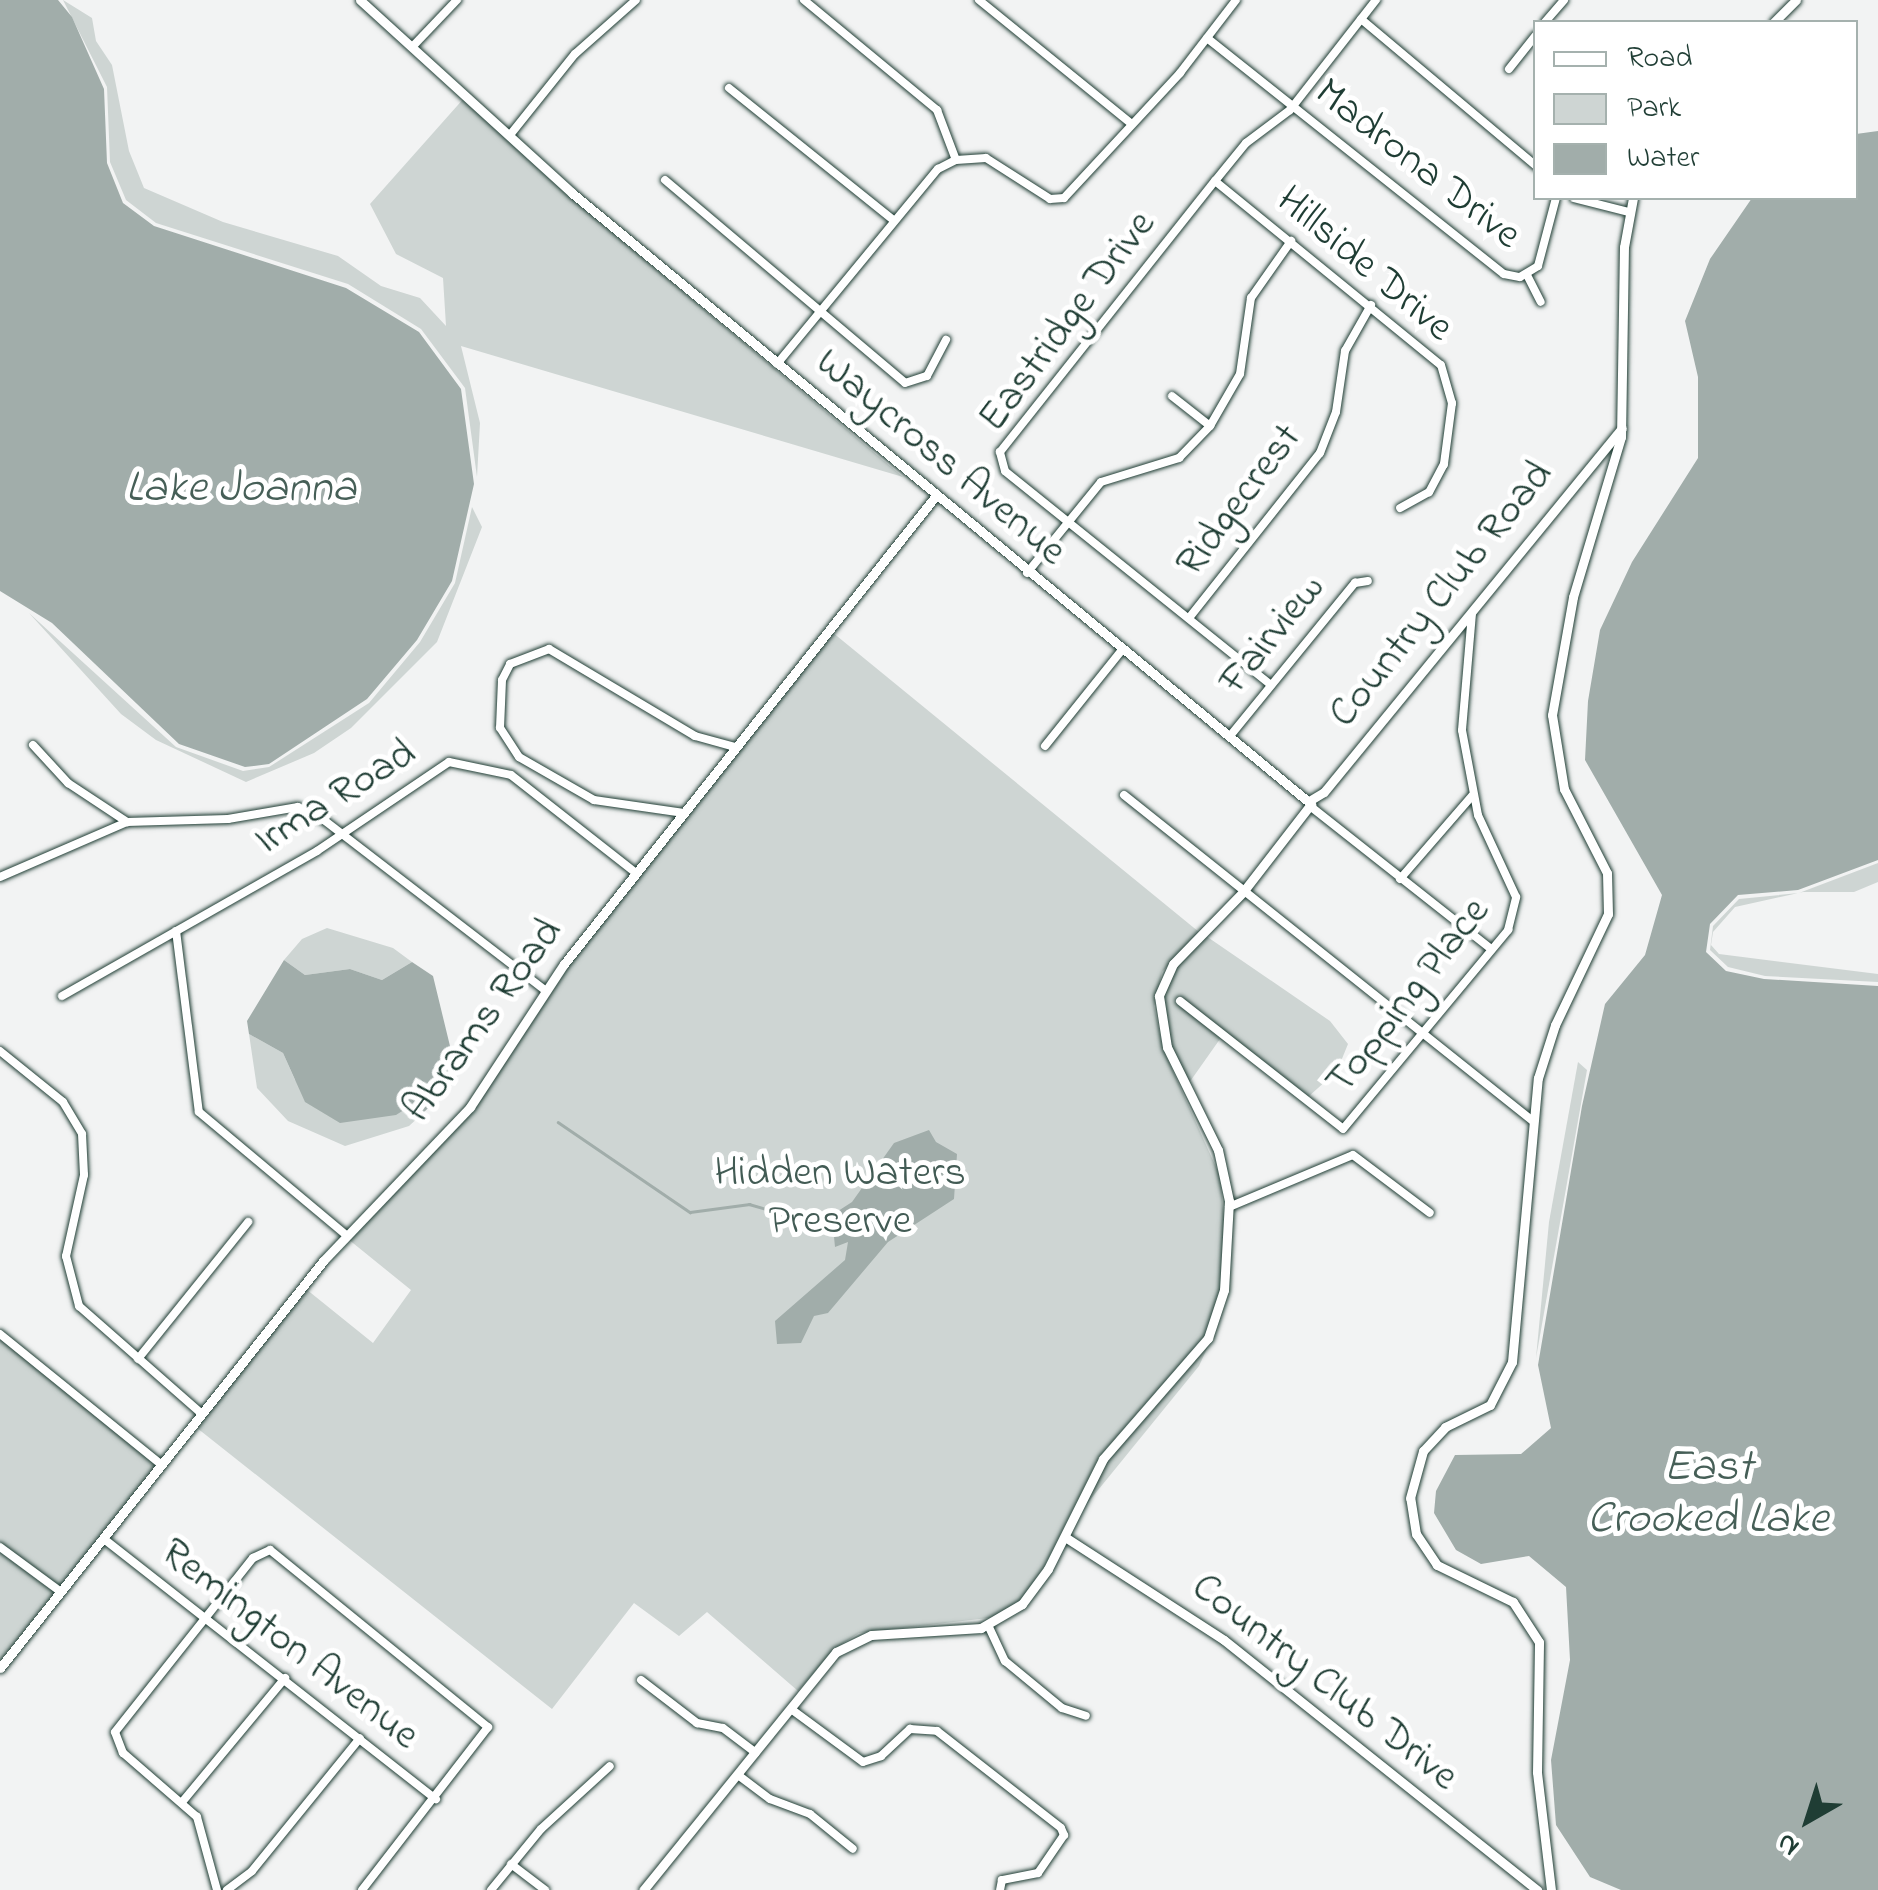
<!DOCTYPE html>
<style>
body{margin:0}
#map{position:relative;width:1878px;height:1890px;overflow:hidden;background:#f2f3f3;font-family:"Indie Flower",sans-serif}
div>[style]{position:absolute}
[style*='--x']{left:calc(var(--x)*1px);top:calc(var(--y)*1px);width:calc(var(--w)*1px);rotate:calc(var(--a)*1deg)}
.green>*{inset:0;background:#ced5d3}
.water>*{inset:0;background:#a1adaa}
.stream>*{height:2.5px;margin:-1.25px;padding:0 1.25px;transform-origin:1.25px;border-radius:1.25px;background:#a1adaa}
.roads{filter:drop-shadow(0 0 2px #1f3d34) drop-shadow(0 0 2px #1f3d34)}
.minor>*{height:8px;margin:-4px;padding:0 4px;transform-origin:4px;border-radius:4px;background:#fff}
.tertiary>*{height:9px;margin:-4.5px;padding:0 4.5px;transform-origin:4.5px;border-radius:4.5px;background:#fff}
span{translate:-50% -50%;white-space:nowrap;text-align:center;line-height:1.15;-webkit-text-stroke:10px #fff;paint-order:stroke}
.street-label{font-size:42px;color:#1f3d34}
.park-label{font-size:42px;color:#425b54}
.water-label{font-size:45px;color:#465f57;font-style:italic}
.legend{position:absolute;left:1533px;top:20px;width:325px;height:180px;box-sizing:border-box;background:#fff;border:2px solid #a5b1ae;margin:0;padding:12px 18px;list-style:none;font-size:30px;color:#1f3d34}
.legend li{display:flex;align-items:center;gap:20px;height:50px}
.legend b{width:50px;border:2px solid #a5b1ae}
.north{position:absolute;left:1758px;top:1770px;width:100px;height:100px;-webkit-text-stroke:8px #fff;paint-order:stroke;rotate:219deg;font-size:28px;font-weight:700;line-height:40px;text-align:center;color:#1f3d34}
.north::after{content:'';display:block;margin:auto;width:35px;height:45px;background:#1f3d34;clip-path:polygon(50% 0,100% 100%,50% 72%,0 100%)}
</style>
<div id="map">
<div class="green">
<i style="clip-path:polygon(63px 0,92px 18px,96px 41px,112px 65px,129px 151px,144px 188px,223px 222px,338px 256px,381px 286px,420px 298px,446px 326px,443px 278px,396px 254px,370px 204px,465px 97px,569px 196px,903px 477px,461px 346px,480px 423px,477px 477px,465px 388px,421px 329px,348px 284px,156px 223px,126px 200px,110px 162px,107px 87px)"></i>
<i style="clip-path:polygon(472px 507px,482px 527px,437px 642px,351px 728px,314px 753px,246px 782px,156px 740px,121px 714px,29px 613px,176px 747px,243px 771px,269px 767px,369px 703px,420px 642px,455px 583px)"></i>
<i style="clip-path:polygon(832px 632px,1199px 932px,1162px 972px,1154px 1006px,1163px 1049px,1220px 1176px,1225px 1232px,1220px 1289px,1205px 1336px,1099px 1457px,1044px 1567px,1020px 1601px,997px 1617px,859px 1633px,834px 1649px,798px 1691px,707px 1612px,679px 1636px,634px 1603px,552px 1709px,197px 1428px,306px 1289px,373px 1343px,411px 1290px,348px 1239px,472px 1110px,567px 966px)"></i>
<i style="clip-path:polygon(1878px 863px,1878px 882px,1854px 892px,1803px 892px,1735px 907px,1713px 932px,1711px 945px,1719px 954px,1878px 974px,1878px 982px,1765px 976px,1728px 967px,1710px 950px,1713px 926px,1739px 899px,1799px 893px)"></i>
<i style="clip-path:polygon(327px 928px,393px 948px,412px 962px,382px 980px,350px 969px,305px 975px,284px 960px,302px 939px)"></i>
<i style="clip-path:polygon(1206px 936px,1330px 1021px,1348px 1044px,1337px 1071px,1308px 1097px,1220px 1039px,1189px 1083px,1171px 1045px,1163px 997px,1176px 967px)"></i>
<i style="clip-path:polygon(249px 1034px,283px 1053px,295px 1080px,422px 1114px,409px 1126px,345px 1146px,288px 1121px,257px 1088px)"></i>
<i style="clip-path:polygon(1578px 1062px,1587px 1070px,1536px 1358px,1549px 1222px)"></i>
<i style="clip-path:polygon(0 1336px,160px 1462px,0 1661px)"></i>
<i style="clip-path:polygon(1210px 1342px,1199px 1366px,1081px 1511px,1106px 1461px)"></i>
</div>
<div class="water">
<i style="clip-path:polygon(0 0,58px 0,72px 17px,104px 89px,107px 163px,123px 203px,154px 226px,346px 288px,419px 332px,461px 389px,474px 484px,452px 581px,417px 640px,367px 699px,269px 764px,245px 767px,179px 744px,52px 623px,0 591px)"></i>
<i style="clip-path:polygon(1878px 131px,1878px 860px,1798px 890px,1738px 895px,1710px 924px,1706px 952px,1726px 971px,1764px 979px,1878px 986px,1878px 1890px,1621px 1890px,1590px 1877px,1556px 1825px,1551px 1760px,1570px 1660px,1566px 1587px,1529px 1556px,1481px 1564px,1456px 1550px,1434px 1513px,1436px 1491px,1455px 1455px,1521px 1454px,1551px 1428px,1538px 1365px,1582px 1106px,1605px 1004px,1645px 955px,1662px 895px,1585px 760px,1588px 701px,1600px 630px,1632px 562px,1698px 458px,1698px 377px,1685px 321px,1710px 259px,1752px 198px,1856px 198px,1856px 134px)"></i>
<i style="clip-path:polygon(284px 960px,305px 975px,350px 969px,382px 980px,412px 962px,433px 976px,458px 1079px,422px 1114px,410px 1106px,396px 1115px,340px 1123px,305px 1102px,283px 1053px,249px 1034px,247px 1021px)"></i>
<i style="clip-path:polygon(929px 1130px,936px 1142px,957px 1154px,954px 1199px,888px 1242px,828px 1313px,814px 1316px,801px 1343px,777px 1344px,775px 1321px,845px 1260px,848px 1242px,835px 1247px,834px 1237px,818px 1224px,852px 1202px,894px 1143px)"></i>
</div>
<div class="stream">
<i style="--x:558;--y:1122;--w:160;--a:34.3"></i>
<i style="--x:690;--y:1212;--w:60;--a:-7.7"></i>
<i style="--x:749;--y:1204;--w:72;--a:16.2"></i>
</div>
<div class="roads">
<div class="minor">
<i style="--x:804;--y:0;--w:173;--a:39.6"></i>
<i style="--x:937;--y:110;--w:53;--a:69.2"></i>
<i style="--x:979;--y:0;--w:193;--a:39.1"></i>
<i style="--x:1361;--y:19;--w:229;--a:40"></i>
<i style="--x:1545;--y:22;--w:29;--a:-49"></i>
<i style="--x:1207;--y:38;--w:379;--a:38.5"></i>
<i style="--x:1504;--y:274;--w:16;--a:11"></i>
<i style="--x:1520;--y:277;--w:21;--a:-31"></i>
<i style="--x:1538;--y:266;--w:70;--a:-75.2"></i>
<i style="--x:413;--y:46;--w:64;--a:-46.3"></i>
<i style="--x:1509;--y:69;--w:43;--a:-51.5"></i>
<i style="--x:729;--y:88;--w:211;--a:38.8"></i>
<i style="--x:510;--y:135;--w:104;--a:-51.3"></i>
<i style="--x:575;--y:54;--w:81;--a:-41.5"></i>
<i style="--x:665;--y:180;--w:314;--a:40.2"></i>
<i style="--x:905;--y:383;--w:23;--a:-18"></i>
<i style="--x:927;--y:376;--w:41;--a:-62.2"></i>
<i style="--x:1215;--y:181;--w:291;--a:39.2"></i>
<i style="--x:1441;--y:365;--w:40;--a:74"></i>
<i style="--x:1452;--y:403;--w:62;--a:97.5"></i>
<i style="--x:1444;--y:464;--w:32;--a:118"></i>
<i style="--x:1429;--y:492;--w:33;--a:151"></i>
<i style="--x:1574;--y:198;--w:57;--a:14.3"></i>
<i style="--x:1527;--y:275;--w:30;--a:63"></i>
<i style="--x:777;--y:364;--w:253;--a:-50.5"></i>
<i style="--x:938;--y:169;--w:20;--a:-27"></i>
<i style="--x:956;--y:160;--w:30;--a:-4"></i>
<i style="--x:986;--y:158;--w:76;--a:32.6"></i>
<i style="--x:1050;--y:199;--w:14;--a:-4"></i>
<i style="--x:1064;--y:198;--w:171;--a:-47.1"></i>
<i style="--x:1180;--y:73;--w:92;--a:-52.5"></i>
<i style="--x:1172;--y:396;--w:48;--a:38.3"></i>
<i style="--x:1027;--y:573;--w:117;--a:-50.9"></i>
<i style="--x:1101;--y:482;--w:82;--a:-17.1"></i>
<i style="--x:1179;--y:458;--w:45;--a:-45.9"></i>
<i style="--x:1210;--y:426;--w:60;--a:-60"></i>
<i style="--x:1240;--y:374;--w:77;--a:-81.8"></i>
<i style="--x:1251;--y:298;--w:70;--a:-54.9"></i>
<i style="--x:1189;--y:618;--w:211;--a:-51.6"></i>
<i style="--x:1320;--y:453;--w:44;--a:-68.7"></i>
<i style="--x:1336;--y:412;--w:62;--a:-81.6"></i>
<i style="--x:1345;--y:351;--w:53;--a:-60.5"></i>
<i style="--x:1271;--y:685;--w:341;--a:-141.2"></i>
<i style="--x:1005;--y:471;--w:20;--a:-105"></i>
<i style="--x:1000;--y:452;--w:346;--a:-51.6"></i>
<i style="--x:1215;--y:181;--w:49;--a:-50.8"></i>
<i style="--x:1246;--y:143;--w:55;--a:-36.9"></i>
<i style="--x:1290;--y:110;--w:140;--a:-52"></i>
<i style="--x:1230;--y:736;--w:198;--a:-50.8"></i>
<i style="--x:1355;--y:583;--w:13;--a:-9"></i>
<i style="--x:33;--y:745;--w:52;--a:47.4"></i>
<i style="--x:68;--y:783;--w:71;--a:33.5"></i>
<i style="--x:1045;--y:746;--w:123;--a:-51.3"></i>
<i style="--x:1124;--y:795;--w:523;--a:38.56"></i>
<i style="--x:1310;--y:806;--w:231;--a:38.3"></i>
<i style="--x:684;--y:813;--w:91;--a:-171.8"></i>
<i style="--x:594;--y:800;--w:86;--a:-150.2"></i>
<i style="--x:519;--y:757;--w:35;--a:-123"></i>
<i style="--x:500;--y:728;--w:48;--a:-87.6"></i>
<i style="--x:502;--y:680;--w:18;--a:-63"></i>
<i style="--x:510;--y:664;--w:42;--a:-21"></i>
<i style="--x:549;--y:649;--w:170;--a:30.8"></i>
<i style="--x:695;--y:736;--w:41;--a:15.4"></i>
<i style="--x:0;--y:877;--w:138;--a:-23.4"></i>
<i style="--x:127;--y:822;--w:101;--a:-1.7"></i>
<i style="--x:228;--y:819;--w:71;--a:-9.7"></i>
<i style="--x:298;--y:807;--w:29;--a:27"></i>
<i style="--x:324;--y:820;--w:279;--a:37.6"></i>
<i style="--x:1400;--y:879;--w:110;--a:-49.1"></i>
<i style="--x:176;--y:931;--w:182;--a:82.8"></i>
<i style="--x:199;--y:1112;--w:192;--a:39.9"></i>
<i style="--x:62;--y:996;--w:293;--a:-29.6"></i>
<i style="--x:317;--y:851;--w:159;--a:-34"></i>
<i style="--x:449;--y:762;--w:63;--a:11.8"></i>
<i style="--x:511;--y:775;--w:159;--a:38.1"></i>
<i style="--x:1180;--y:1001;--w:207;--a:38.1"></i>
<i style="--x:1343;--y:1129;--w:259;--a:-50.3"></i>
<i style="--x:1508;--y:930;--w:34;--a:-76"></i>
<i style="--x:1516;--y:897;--w:90;--a:-114.9"></i>
<i style="--x:1478;--y:815;--w:86;--a:-100.7"></i>
<i style="--x:1462;--y:730;--w:117;--a:-85.1"></i>
<i style="--x:0;--y:1051;--w:81;--a:39"></i>
<i style="--x:63;--y:1102;--w:37;--a:59"></i>
<i style="--x:82;--y:1134;--w:41;--a:87.2"></i>
<i style="--x:84;--y:1175;--w:83;--a:102.5"></i>
<i style="--x:66;--y:1256;--w:52;--a:75.4"></i>
<i style="--x:79;--y:1306;--w:164;--a:41.3"></i>
<i style="--x:1229;--y:1207;--w:134;--a:-22.8"></i>
<i style="--x:1353;--y:1155;--w:96;--a:37"></i>
<i style="--x:0;--y:1334;--w:208;--a:39"></i>
<i style="--x:138;--y:1359;--w:176;--a:-51.2"></i>
<i style="--x:104;--y:1539;--w:422;--a:38.1"></i>
<i style="--x:0;--y:1547;--w:76;--a:36.4"></i>
<i style="--x:988;--y:1625;--w:40;--a:65"></i>
<i style="--x:1005;--y:1661;--w:74;--a:39.5"></i>
<i style="--x:1062;--y:1708;--w:25;--a:18"></i>
<i style="--x:641;--y:1680;--w:71;--a:37.5"></i>
<i style="--x:697;--y:1723;--w:26;--a:11"></i>
<i style="--x:723;--y:1728;--w:41;--a:37.1"></i>
<i style="--x:791;--y:1709;--w:89;--a:36.4"></i>
<i style="--x:863;--y:1762;--w:19;--a:-18"></i>
<i style="--x:881;--y:1756;--w:40;--a:-43"></i>
<i style="--x:910;--y:1729;--w:27;--a:4"></i>
<i style="--x:937;--y:1731;--w:157;--a:38"></i>
<i style="--x:1061;--y:1828;--w:8;--a:67"></i>
<i style="--x:1064;--y:1835;--w:46;--a:124.4"></i>
<i style="--x:1038;--y:1873;--w:37;--a:169"></i>
<i style="--x:1002;--y:1880;--w:10;--a:101"></i>
<i style="--x:738;--y:1775;--w:40;--a:37"></i>
<i style="--x:770;--y:1799;--w:43;--a:20.6"></i>
<i style="--x:810;--y:1814;--w:55;--a:39.1"></i>
<i style="--x:183;--y:1801;--w:160;--a:-50.3"></i>
<i style="--x:511;--y:1864;--w:43;--a:37.4"></i>
<i style="--x:217;--y:1890;--w:76;--a:-105.3"></i>
<i style="--x:197;--y:1817;--w:98;--a:-139.1"></i>
<i style="--x:123;--y:1753;--w:22;--a:-111"></i>
<i style="--x:115;--y:1732;--w:222;--a:-51.6"></i>
<i style="--x:253;--y:1558;--w:19;--a:-25"></i>
<i style="--x:270;--y:1550;--w:281;--a:39.1"></i>
<i style="--x:488;--y:1727;--w:206;--a:127.7"></i>
<i style="--x:227;--y:1890;--w:31;--a:-37"></i>
<i style="--x:252;--y:1871;--w:171;--a:-50.9"></i>
<i style="--x:491;--y:1890;--w:79;--a:-50.7"></i>
<i style="--x:541;--y:1829;--w:93;--a:-42.4"></i>
</div>
<div class="tertiary">
<i style="--x:360;--y:0;--w:287;--a:42.3"></i>
<i style="--x:572;--y:193;--w:959;--a:39.58"></i>
<i style="--x:1311;--y:804;--w:111;--a:127.7"></i>
<i style="--x:1243;--y:892;--w:100;--a:134.2"></i>
<i style="--x:1173;--y:964;--w:35;--a:114"></i>
<i style="--x:1159;--y:996;--w:52;--a:81.1"></i>
<i style="--x:1167;--y:1047;--w:115;--a:63.7"></i>
<i style="--x:1218;--y:1150;--w:52;--a:77.8"></i>
<i style="--x:1229;--y:1201;--w:89;--a:93.2"></i>
<i style="--x:1224;--y:1290;--w:51;--a:108.4"></i>
<i style="--x:1208;--y:1338;--w:160;--a:131"></i>
<i style="--x:1103;--y:1459;--w:123;--a:116.6"></i>
<i style="--x:1048;--y:1569;--w:44;--a:126.6"></i>
<i style="--x:1022;--y:1604;--w:48;--a:149.7"></i>
<i style="--x:981;--y:1628;--w:110;--a:176.4"></i>
<i style="--x:871;--y:1635;--w:39;--a:154"></i>
<i style="--x:836;--y:1652;--w:306;--a:129"></i>
<i style="--x:1774;--y:22;--w:31;--a:-45"></i>
<i style="--x:1309;--y:801;--w:17;--a:-31"></i>
<i style="--x:1324;--y:792;--w:470;--a:-50.7"></i>
<i style="--x:1065;--y:1537;--w:189;--a:32.9"></i>
<i style="--x:1224;--y:1640;--w:401;--a:38.6"></i>
<i style="--x:0;--y:1668;--w:520;--a:-51.56"></i>
<i style="--x:323;--y:1261;--w:213;--a:-46.3"></i>
<i style="--x:470;--y:1107;--w:171;--a:-56.7"></i>
<i style="--x:564;--y:964;--w:595;--a:-51.55"></i>
<i style="--x:1551;--y:1890;--w:119;--a:-96.8"></i>
<i style="--x:1537;--y:1772;--w:130;--a:-89.1"></i>
<i style="--x:1539;--y:1642;--w:48;--a:-123"></i>
<i style="--x:1513;--y:1602;--w:85;--a:-154"></i>
<i style="--x:1437;--y:1565;--w:37;--a:-124"></i>
<i style="--x:1416;--y:1534;--w:36;--a:-99"></i>
<i style="--x:1410;--y:1498;--w:49;--a:-74.5"></i>
<i style="--x:1423;--y:1451;--w:33;--a:-47"></i>
<i style="--x:1445;--y:1427;--w:50;--a:-26.1"></i>
<i style="--x:1490;--y:1405;--w:48;--a:-62.9"></i>
<i style="--x:1512;--y:1362;--w:285;--a:-84.8"></i>
<i style="--x:1538;--y:1078;--w:56;--a:-72.2"></i>
<i style="--x:1555;--y:1025;--w:123;--a:-64.5"></i>
<i style="--x:1608;--y:914;--w:41;--a:-91.4"></i>
<i style="--x:1607;--y:873;--w:94;--a:-117.1"></i>
<i style="--x:1564;--y:789;--w:75;--a:-99.2"></i>
<i style="--x:1552;--y:715;--w:120;--a:-79.9"></i>
<i style="--x:1573;--y:597;--w:167;--a:-73.3"></i>
<i style="--x:1621;--y:437;--w:190;--a:-89.1"></i>
<i style="--x:1624;--y:247;--w:50;--a:-79.6"></i>
</div>
</div>
<div class="street-label">
<span style="left:1417px;top:165px;rotate:38deg">Madrona Drive</span>
<span style="left:1364px;top:265px;rotate:40deg">Hillside Drive</span>
<span style="left:1068px;top:322px;rotate:-53deg">Eastridge Drive</span>
<span style="left:940px;top:458px;rotate:40deg">Waycross Avenue</span>
<span style="left:1240px;top:501px;rotate:-53deg">Ridgecrest</span>
<span style="left:1442px;top:595px;rotate:-51deg">Country Club Road</span>
<span style="left:1273px;top:635px;rotate:-51deg">Fairview</span>
<span style="left:336px;top:798px;rotate:-32deg">Irma Road</span>
<span style="left:1409px;top:997px;rotate:-52deg">Topping Place</span>
<span style="left:484px;top:1021px;rotate:-54deg">Abrams Road</span>
<span style="left:289px;top:1645px;rotate:38deg">Remington Avenue</span>
<span style="left:1324px;top:1683px;rotate:38deg">Country Club Drive</span>
</div>
<div class="park-label">
<span style="left:840px;top:1198px">Hidden Waters<br>Preserve</span>
</div>
<div class="water-label">
<span style="left:241px;top:490px">Lake Joanna</span>
<span style="left:1708px;top:1495px">East<br>Crooked Lake</span>
</div>
<ul class="legend">
<li><b style="height:12px;background:#fff"></b>Road</li>
<li><b style="height:28px;background:#ced5d3"></b>Park</li>
<li><b style="height:28px;background:#a1adaa"></b>Water</li>
</ul>
<div class="north">N</div>
</div>
